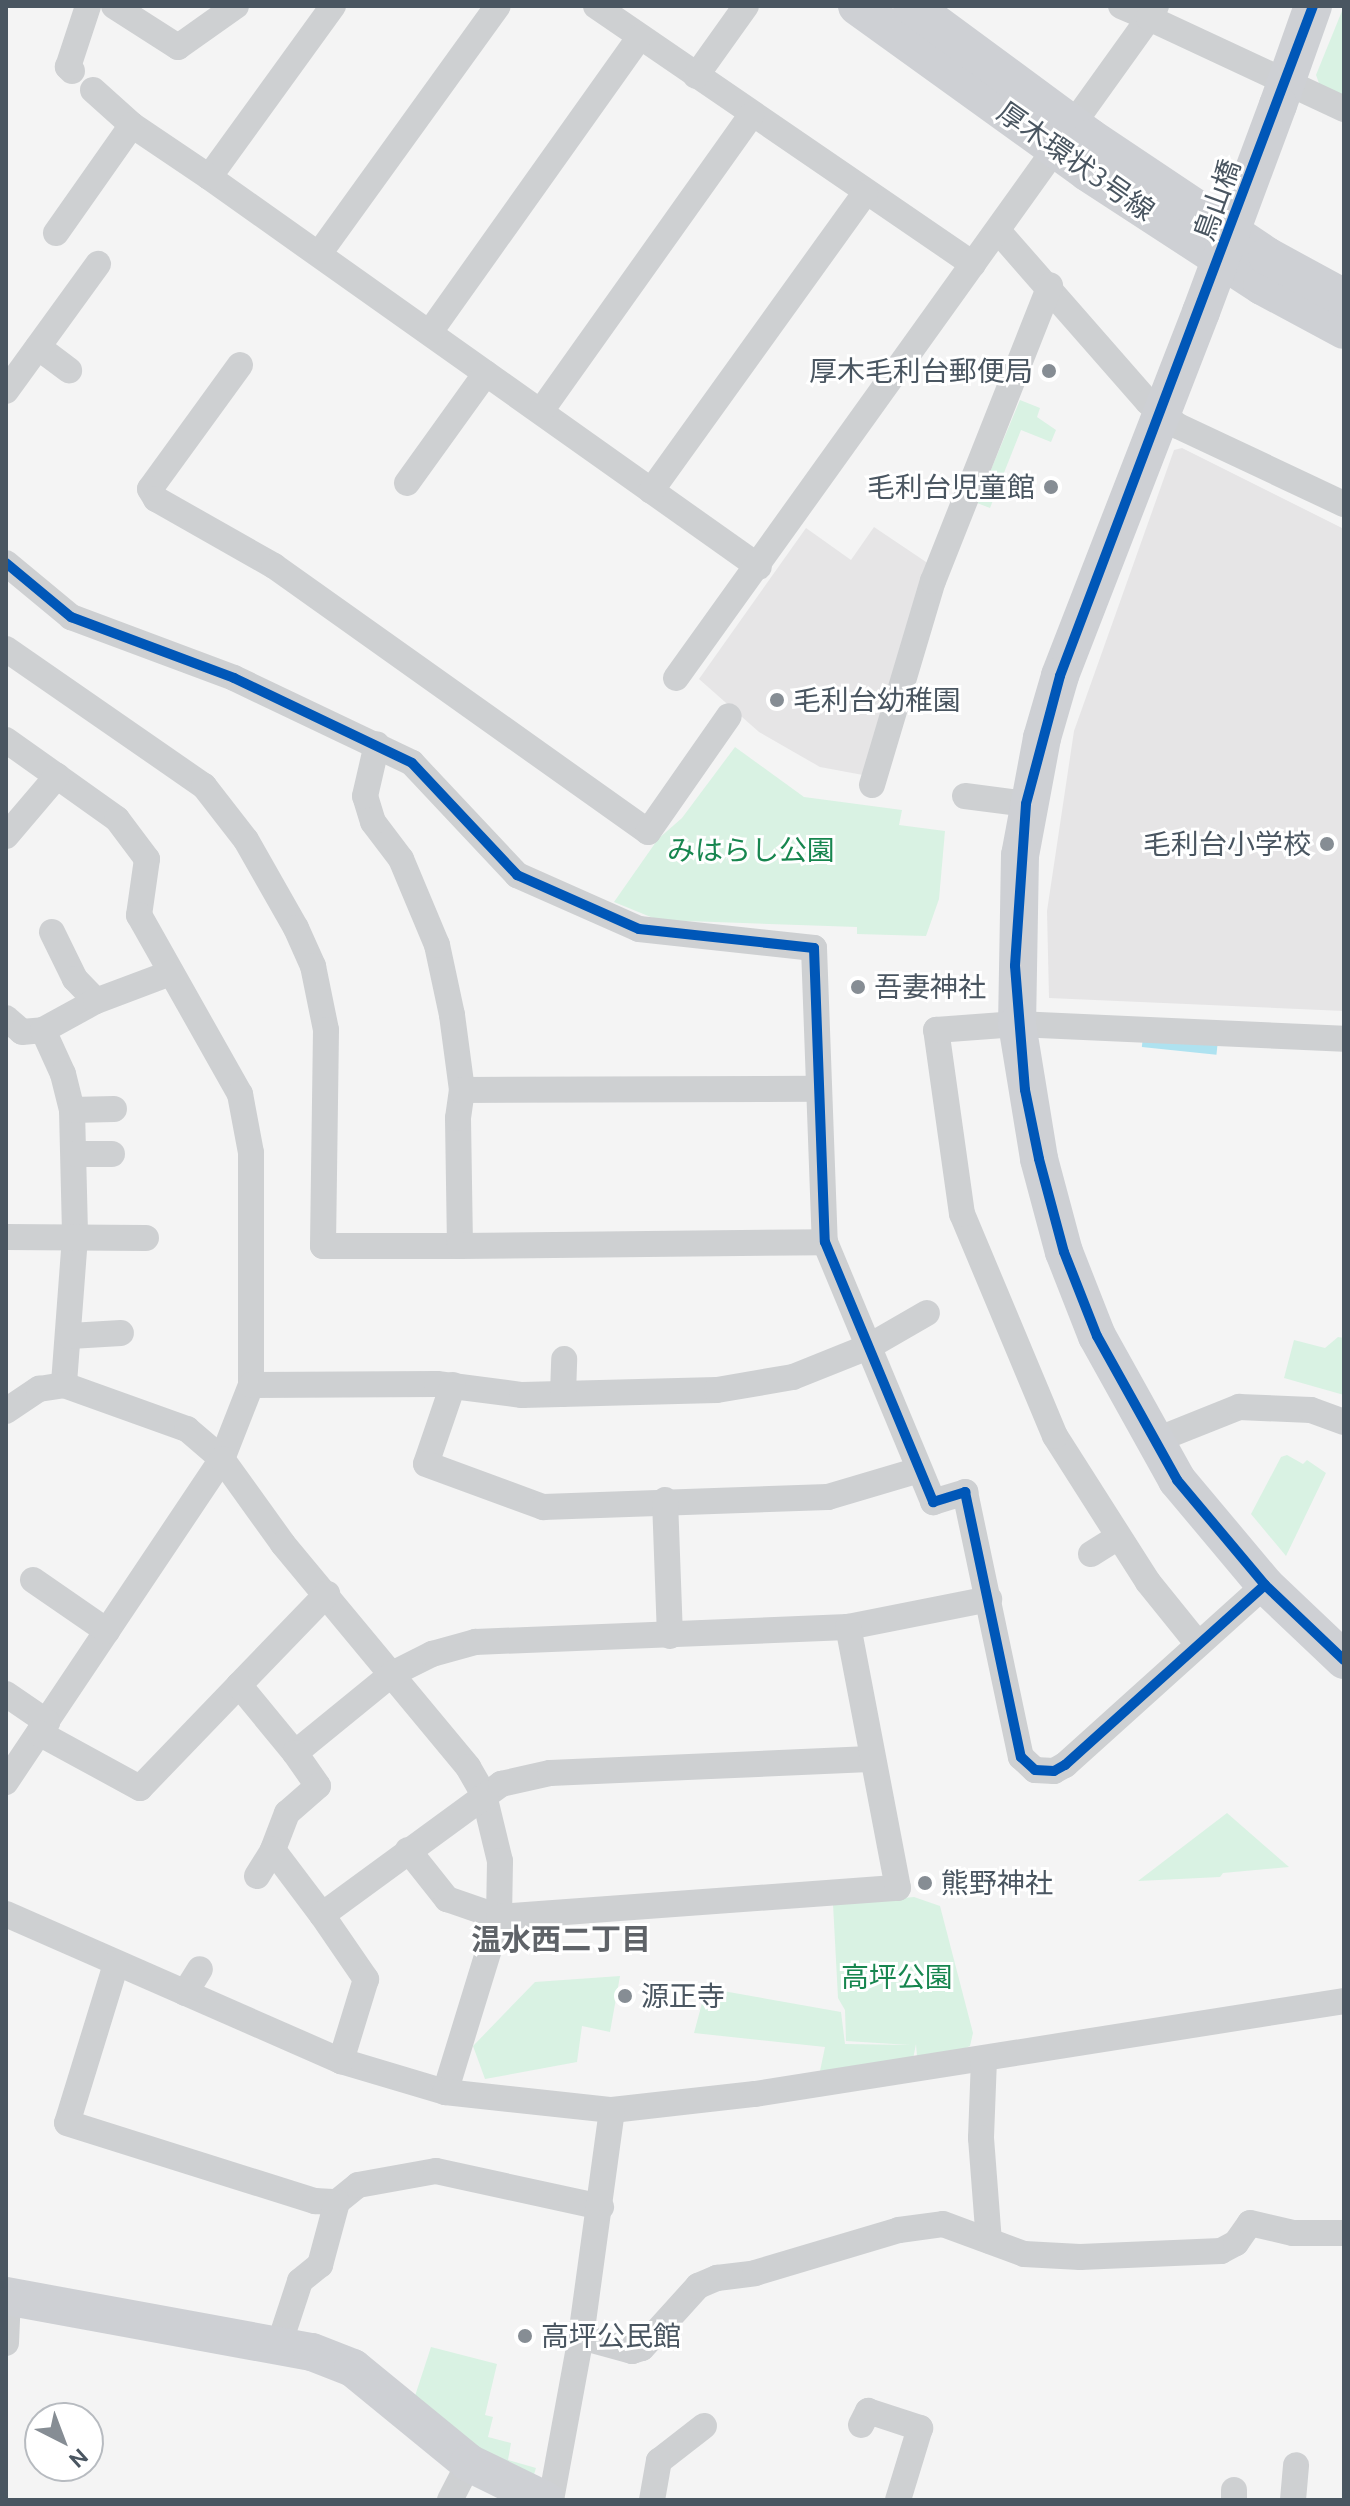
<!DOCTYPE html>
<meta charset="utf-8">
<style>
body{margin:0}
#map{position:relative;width:1350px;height:2506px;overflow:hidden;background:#f4f4f4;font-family:Ubuntu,"Noto Sans JP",sans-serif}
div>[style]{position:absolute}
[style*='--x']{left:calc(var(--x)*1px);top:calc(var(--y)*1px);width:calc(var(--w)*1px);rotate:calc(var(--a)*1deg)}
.education>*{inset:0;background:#e6e5e6}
.green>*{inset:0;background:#d9f2e3}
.water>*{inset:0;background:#aee2f0;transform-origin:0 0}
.street>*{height:26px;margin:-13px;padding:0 13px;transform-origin:13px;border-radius:13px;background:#ced0d2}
.secondary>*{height:38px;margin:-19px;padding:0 19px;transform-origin:19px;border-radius:19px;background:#ced0d4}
.secondary-bridge>*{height:38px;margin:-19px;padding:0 19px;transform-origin:19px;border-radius:19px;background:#ced0d4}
.cycleway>*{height:10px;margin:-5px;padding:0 5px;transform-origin:5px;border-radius:5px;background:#0057b8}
.dots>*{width:22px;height:22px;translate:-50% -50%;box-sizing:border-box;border:4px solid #fff;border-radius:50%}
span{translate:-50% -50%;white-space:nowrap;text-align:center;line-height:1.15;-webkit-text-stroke:6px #fff;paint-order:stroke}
.street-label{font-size:28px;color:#4a5661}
.poi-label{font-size:28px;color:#4a5661}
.right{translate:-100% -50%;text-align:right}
.left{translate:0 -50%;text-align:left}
.park-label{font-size:28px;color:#17864f}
.neighbourhood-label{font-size:30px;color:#5f6368;font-weight:700}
.frame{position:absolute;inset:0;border:8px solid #4a5661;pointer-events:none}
.north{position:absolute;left:24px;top:2402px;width:80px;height:80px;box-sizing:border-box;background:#fff;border:2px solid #b7bbc0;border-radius:50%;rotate:138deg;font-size:22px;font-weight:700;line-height:32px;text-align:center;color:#4a5661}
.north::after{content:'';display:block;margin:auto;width:28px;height:36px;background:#868d94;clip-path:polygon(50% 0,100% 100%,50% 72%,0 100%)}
</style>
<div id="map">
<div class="education">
<i style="clip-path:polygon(1182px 448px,1344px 529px,1344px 1011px,1049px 998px,1047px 911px,1074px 731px,1174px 450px)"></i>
<i style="clip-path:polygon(874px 527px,929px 564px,863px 775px,820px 767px,759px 732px,699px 679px,806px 528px,851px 560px)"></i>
</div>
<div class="green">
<i style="clip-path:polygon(1344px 6px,1344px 97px,1320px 86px,1316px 75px)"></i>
<i style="clip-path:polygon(1020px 400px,1040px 408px,1037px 417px,1056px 430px,1051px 442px,1021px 430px,990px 508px,977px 503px)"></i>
<i style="clip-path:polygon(735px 747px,804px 797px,902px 810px,899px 825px,945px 831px,939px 899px,926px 936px,857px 934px,857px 927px,658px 920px,614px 902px,658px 839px,682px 818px)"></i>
<i style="clip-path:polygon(1338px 1337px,1344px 1338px,1344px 1395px,1284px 1378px,1294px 1340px,1325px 1348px)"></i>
<i style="clip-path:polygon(1287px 1455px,1303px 1464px,1307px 1460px,1326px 1473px,1286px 1556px,1251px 1514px,1281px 1457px)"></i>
<i style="clip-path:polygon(1227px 1813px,1289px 1867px,1223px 1873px,1220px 1877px,1138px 1881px)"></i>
<i style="clip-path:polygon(914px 1897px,940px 1906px,973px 2033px,970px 2046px,941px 2059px,917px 2057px,916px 2044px,913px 2059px,820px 2071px,825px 2047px,694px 2033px,706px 1988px,841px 2012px,845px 2044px,910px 2045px,846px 2041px,845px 2010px,838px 1998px,833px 1904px)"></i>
<i style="clip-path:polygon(620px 1976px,610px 2032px,582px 2026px,577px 2062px,485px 2079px,473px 2046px,535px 1982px)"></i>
<i style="clip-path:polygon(431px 2347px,497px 2364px,485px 2415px,493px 2417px,488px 2437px,511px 2443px,508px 2460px,536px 2468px,532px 2481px,496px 2470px,414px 2399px)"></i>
</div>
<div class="water">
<i style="left:1143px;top:1036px;width:75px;height:11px;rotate:6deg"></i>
</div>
<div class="street">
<i style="--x:114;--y:6;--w:76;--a:32.6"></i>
<i style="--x:178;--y:47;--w:71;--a:-35.3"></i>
<i style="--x:333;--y:6;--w:211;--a:125.9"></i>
<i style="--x:209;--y:177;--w:674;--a:35.34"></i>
<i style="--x:596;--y:6;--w:457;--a:34.4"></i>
<i style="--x:1121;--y:6;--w:30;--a:23"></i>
<i style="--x:1149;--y:18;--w:14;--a:-60"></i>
<i style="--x:72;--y:71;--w:6;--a:-135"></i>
<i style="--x:68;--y:67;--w:64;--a:-71.8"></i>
<i style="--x:696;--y:76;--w:86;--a:-54.5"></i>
<i style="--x:93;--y:90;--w:52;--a:41.9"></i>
<i style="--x:132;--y:125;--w:93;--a:34"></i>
<i style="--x:999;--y:232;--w:226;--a:48.8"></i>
<i style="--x:1148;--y:402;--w:38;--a:39"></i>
<i style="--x:1178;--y:426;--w:183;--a:25.2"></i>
<i style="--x:56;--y:233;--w:132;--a:-54.9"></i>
<i style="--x:321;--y:251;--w:302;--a:-54.2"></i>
<i style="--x:430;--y:332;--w:361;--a:-54.6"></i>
<i style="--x:38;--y:347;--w:39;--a:37"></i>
<i style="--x:240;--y:365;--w:153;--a:126"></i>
<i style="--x:150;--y:489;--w:12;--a:59"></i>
<i style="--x:156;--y:499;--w:136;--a:29.6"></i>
<i style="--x:274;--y:566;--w:459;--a:35.4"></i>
<i style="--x:648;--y:832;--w:141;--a:-55.1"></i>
<i style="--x:6;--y:391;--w:157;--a:-54.1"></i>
<i style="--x:541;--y:411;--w:363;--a:-54.6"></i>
<i style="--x:407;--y:483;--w:135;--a:-54.3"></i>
<i style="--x:651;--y:491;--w:367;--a:-54.3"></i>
<i style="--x:6;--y:563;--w:85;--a:39.7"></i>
<i style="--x:71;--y:617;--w:174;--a:20.5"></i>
<i style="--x:234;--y:678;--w:197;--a:25.5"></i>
<i style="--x:412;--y:763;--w:154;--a:46.8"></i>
<i style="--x:517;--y:875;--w:133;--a:23.9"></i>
<i style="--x:639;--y:929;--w:176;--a:6.2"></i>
<i style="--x:814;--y:948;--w:294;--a:87.9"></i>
<i style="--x:825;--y:1242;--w:282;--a:67.4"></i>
<i style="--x:933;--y:1502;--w:34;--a:-17"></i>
<i style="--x:965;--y:1492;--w:271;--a:78.1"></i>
<i style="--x:1021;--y:1757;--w:19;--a:43"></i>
<i style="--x:1035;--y:1770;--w:19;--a:3"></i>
<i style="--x:1054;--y:1771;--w:13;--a:-29"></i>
<i style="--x:1065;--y:1765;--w:269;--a:-42"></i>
<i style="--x:6;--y:649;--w:241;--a:34.7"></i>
<i style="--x:204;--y:786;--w:68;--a:52.1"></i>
<i style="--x:246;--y:840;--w:101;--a:60.4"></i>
<i style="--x:296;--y:928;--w:42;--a:65.9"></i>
<i style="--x:313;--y:966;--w:65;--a:78.5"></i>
<i style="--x:326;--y:1030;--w:216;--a:90.8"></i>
<i style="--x:323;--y:1246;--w:137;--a:0"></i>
<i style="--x:460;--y:1246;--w:128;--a:-90.9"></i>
<i style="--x:458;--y:1118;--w:28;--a:-82"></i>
<i style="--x:462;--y:1090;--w:76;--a:-97.6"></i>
<i style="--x:452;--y:1015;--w:72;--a:-102.1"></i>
<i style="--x:437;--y:945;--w:93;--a:-112.7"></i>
<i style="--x:401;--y:859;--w:46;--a:-127.1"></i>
<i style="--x:373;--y:822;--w:27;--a:-107"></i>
<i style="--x:365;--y:796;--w:53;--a:-77"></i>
<i style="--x:676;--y:678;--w:812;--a:-54.37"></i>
<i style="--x:1149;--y:18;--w:215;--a:25"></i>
<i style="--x:6;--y:740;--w:136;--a:35.4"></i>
<i style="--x:117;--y:819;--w:50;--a:53.1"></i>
<i style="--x:147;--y:859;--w:57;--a:98.1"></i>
<i style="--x:139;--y:915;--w:206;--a:60.6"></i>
<i style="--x:240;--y:1094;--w:60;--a:79.4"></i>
<i style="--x:251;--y:1153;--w:232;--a:90"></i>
<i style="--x:251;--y:1385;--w:79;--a:111.4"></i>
<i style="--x:222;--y:1459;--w:389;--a:123.8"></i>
<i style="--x:872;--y:785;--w:213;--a:-73.4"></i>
<i style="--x:933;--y:581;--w:318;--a:-68.4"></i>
<i style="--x:965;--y:796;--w:62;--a:7.5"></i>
<i style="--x:6;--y:836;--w:79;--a:-49.6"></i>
<i style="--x:52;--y:932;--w:52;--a:63.9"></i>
<i style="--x:75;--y:979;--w:30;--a:46"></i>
<i style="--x:6;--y:1018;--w:21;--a:41"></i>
<i style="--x:22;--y:1032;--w:21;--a:-5"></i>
<i style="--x:43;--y:1030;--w:48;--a:65.6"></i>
<i style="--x:63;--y:1074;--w:37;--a:76"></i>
<i style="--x:72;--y:1110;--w:127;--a:88.6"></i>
<i style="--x:75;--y:1237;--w:148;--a:94.3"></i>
<i style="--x:43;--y:1030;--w:60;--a:-28.7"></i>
<i style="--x:96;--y:1001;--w:77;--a:-20.6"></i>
<i style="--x:462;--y:1090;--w:356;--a:-0.2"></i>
<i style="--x:72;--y:1110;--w:42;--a:-1.4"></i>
<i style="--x:76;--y:1154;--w:36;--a:0"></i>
<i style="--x:6;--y:1237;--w:140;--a:0.4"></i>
<i style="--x:460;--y:1246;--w:365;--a:-0.6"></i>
<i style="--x:70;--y:1336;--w:51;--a:-3.4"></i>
<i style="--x:251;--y:1385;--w:186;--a:-0.3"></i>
<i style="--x:437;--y:1384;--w:86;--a:7.4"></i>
<i style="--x:522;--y:1395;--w:195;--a:-1.5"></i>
<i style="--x:717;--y:1390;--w:77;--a:-9.7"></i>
<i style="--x:793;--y:1377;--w:81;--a:-21.8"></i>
<i style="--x:868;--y:1347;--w:68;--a:-30"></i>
<i style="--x:453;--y:1385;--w:83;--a:108.9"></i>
<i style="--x:426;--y:1464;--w:125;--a:20.2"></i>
<i style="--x:543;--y:1507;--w:285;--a:-2"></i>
<i style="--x:828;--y:1497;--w:95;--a:-16.5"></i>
<i style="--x:563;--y:1394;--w:35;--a:-88"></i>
<i style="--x:6;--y:1411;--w:40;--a:-34"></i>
<i style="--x:39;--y:1389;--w:25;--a:-9"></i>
<i style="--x:64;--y:1385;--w:131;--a:19.7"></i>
<i style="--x:187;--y:1429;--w:46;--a:40.6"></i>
<i style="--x:222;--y:1459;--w:105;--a:54.3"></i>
<i style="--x:283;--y:1544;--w:290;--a:50.3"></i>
<i style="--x:468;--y:1767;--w:32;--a:60"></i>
<i style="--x:484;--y:1795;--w:68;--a:76.4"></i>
<i style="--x:500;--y:1861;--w:56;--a:91"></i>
<i style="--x:499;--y:1917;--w:183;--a:107.1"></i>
<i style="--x:1154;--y:1441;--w:92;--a:-21.8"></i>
<i style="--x:1239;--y:1407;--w:72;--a:2.4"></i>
<i style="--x:1311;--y:1410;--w:35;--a:20"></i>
<i style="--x:665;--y:1500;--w:136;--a:87.9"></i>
<i style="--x:1091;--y:1554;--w:32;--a:-32"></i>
<i style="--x:33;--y:1580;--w:90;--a:34.6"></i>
<i style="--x:1198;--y:1644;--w:80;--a:-128.9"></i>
<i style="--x:1148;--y:1582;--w:173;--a:-122.5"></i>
<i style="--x:1055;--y:1436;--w:241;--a:-112.7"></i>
<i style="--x:962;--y:1214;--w:186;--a:-98"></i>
<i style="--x:936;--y:1030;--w:81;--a:-4.2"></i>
<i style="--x:1017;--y:1024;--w:327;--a:2.6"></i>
<i style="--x:239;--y:1685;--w:127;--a:-46"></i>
<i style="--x:6;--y:1694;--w:50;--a:34.3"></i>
<i style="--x:39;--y:1733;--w:115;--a:28.6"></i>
<i style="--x:140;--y:1788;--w:143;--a:-46.1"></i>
<i style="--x:239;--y:1685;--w:88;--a:50.5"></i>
<i style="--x:295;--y:1753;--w:125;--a:-39.2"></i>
<i style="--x:392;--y:1674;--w:45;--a:-26.6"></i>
<i style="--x:432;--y:1654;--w:45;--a:-15.6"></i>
<i style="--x:475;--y:1642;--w:373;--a:-2.3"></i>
<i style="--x:848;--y:1627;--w:144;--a:-11.2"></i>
<i style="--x:295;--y:1753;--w:40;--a:55.1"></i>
<i style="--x:318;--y:1786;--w:41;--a:138.9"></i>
<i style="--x:287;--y:1813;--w:40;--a:111"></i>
<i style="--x:273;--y:1850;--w:81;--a:53"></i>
<i style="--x:322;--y:1915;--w:222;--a:-36.2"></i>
<i style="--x:501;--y:1784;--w:50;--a:-12.7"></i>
<i style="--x:550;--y:1773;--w:320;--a:-2.5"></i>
<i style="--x:408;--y:1850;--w:63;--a:51.5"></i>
<i style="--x:447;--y:1899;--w:55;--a:19.1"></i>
<i style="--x:499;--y:1917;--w:400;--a:-4.2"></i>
<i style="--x:898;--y:1888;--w:266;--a:-100.8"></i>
<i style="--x:257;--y:1876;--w:31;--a:-58"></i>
<i style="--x:6;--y:1914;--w:366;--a:23.7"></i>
<i style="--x:341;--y:2061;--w:109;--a:16.6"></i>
<i style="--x:445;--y:2092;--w:168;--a:6.2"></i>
<i style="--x:612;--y:2110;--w:144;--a:-6.4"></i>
<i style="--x:755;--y:2094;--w:596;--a:-8.97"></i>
<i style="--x:322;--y:1915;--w:78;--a:55.5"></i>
<i style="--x:366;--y:1979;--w:86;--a:107"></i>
<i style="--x:116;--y:1964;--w:166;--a:107.1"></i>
<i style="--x:67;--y:2123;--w:260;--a:17.5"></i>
<i style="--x:315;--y:2201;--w:22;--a:3"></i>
<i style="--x:337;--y:2202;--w:27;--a:-39"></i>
<i style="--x:358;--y:2185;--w:79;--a:-10.2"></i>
<i style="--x:436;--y:2171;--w:169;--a:12.3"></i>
<i style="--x:185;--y:1993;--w:28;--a:-58"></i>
<i style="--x:984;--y:2059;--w:79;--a:92.2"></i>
<i style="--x:981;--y:2138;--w:103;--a:85.6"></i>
<i style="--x:612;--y:2110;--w:229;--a:97.8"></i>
<i style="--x:581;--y:2337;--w:53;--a:15.4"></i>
<i style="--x:632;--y:2351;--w:10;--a:-17"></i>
<i style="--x:642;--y:2348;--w:84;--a:-47.9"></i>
<i style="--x:698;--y:2286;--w:21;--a:-23"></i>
<i style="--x:717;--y:2278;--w:38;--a:-7"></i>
<i style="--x:755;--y:2273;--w:150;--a:-16.6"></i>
<i style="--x:899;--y:2230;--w:44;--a:-7.8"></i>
<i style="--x:943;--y:2224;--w:86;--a:20.3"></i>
<i style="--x:1024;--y:2254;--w:56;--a:3.1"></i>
<i style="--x:1080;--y:2257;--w:141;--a:-2.4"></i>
<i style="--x:1221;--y:2251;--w:17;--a:-28"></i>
<i style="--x:1236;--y:2243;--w:24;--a:-55"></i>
<i style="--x:1250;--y:2223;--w:44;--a:13.1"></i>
<i style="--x:1293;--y:2233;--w:51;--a:0"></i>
<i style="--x:280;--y:2342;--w:64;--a:-71.8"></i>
<i style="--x:300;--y:2281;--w:26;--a:-39"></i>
<i style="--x:320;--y:2265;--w:65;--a:-74.9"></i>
<i style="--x:6;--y:2343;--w:46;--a:-87.5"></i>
<i style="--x:861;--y:2425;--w:16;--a:-63"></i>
<i style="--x:868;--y:2411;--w:55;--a:18.1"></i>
<i style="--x:920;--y:2428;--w:75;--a:107"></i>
<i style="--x:450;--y:2500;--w:42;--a:-62.8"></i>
<i style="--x:551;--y:2500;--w:166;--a:-79.6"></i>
<i style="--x:652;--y:2500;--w:40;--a:-80"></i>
<i style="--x:659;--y:2461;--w:57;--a:-37.9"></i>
<i style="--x:1234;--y:2500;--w:10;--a:-90"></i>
<i style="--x:1293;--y:2500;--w:35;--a:-85"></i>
</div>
<div class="secondary">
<i style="--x:857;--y:6;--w:284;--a:35.8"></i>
<i style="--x:1087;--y:172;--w:209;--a:33.1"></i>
<i style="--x:1262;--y:286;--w:93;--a:28.2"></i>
<i style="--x:912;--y:6;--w:222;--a:36.4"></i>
<i style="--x:1091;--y:138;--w:212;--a:33.8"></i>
<i style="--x:1267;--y:256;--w:88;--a:28.6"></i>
<i style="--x:1278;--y:105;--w:105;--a:-70.5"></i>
<i style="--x:1201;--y:312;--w:390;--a:111.2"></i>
<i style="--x:1060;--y:676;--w:65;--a:106.2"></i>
<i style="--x:1042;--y:738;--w:119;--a:100.6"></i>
<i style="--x:1020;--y:855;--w:169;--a:91"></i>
<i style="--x:1017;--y:1024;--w:137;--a:80.7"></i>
<i style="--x:1039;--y:1159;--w:96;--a:75"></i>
<i style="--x:1064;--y:1252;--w:90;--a:68.6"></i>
<i style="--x:1097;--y:1336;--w:165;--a:60.9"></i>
<i style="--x:1177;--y:1480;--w:137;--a:50"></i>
<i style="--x:1265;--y:1585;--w:109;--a:43.5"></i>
<i style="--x:6;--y:2296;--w:311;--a:10.4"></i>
<i style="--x:312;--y:2352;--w:44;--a:21.3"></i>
<i style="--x:353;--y:2368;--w:150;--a:39.3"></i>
<i style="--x:469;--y:2463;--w:85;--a:26"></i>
</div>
<div class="secondary-bridge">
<i style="--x:1201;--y:312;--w:221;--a:-69.6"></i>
</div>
<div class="cycleway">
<i style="--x:1313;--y:6;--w:716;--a:110.69"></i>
<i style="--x:1060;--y:676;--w:132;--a:104.9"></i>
<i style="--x:1026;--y:804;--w:162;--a:93.9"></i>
<i style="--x:1015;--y:966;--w:124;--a:85.4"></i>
<i style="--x:1025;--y:1090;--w:70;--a:78.5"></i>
<i style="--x:1039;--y:1159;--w:96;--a:75"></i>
<i style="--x:1064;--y:1252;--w:90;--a:68.6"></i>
<i style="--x:1097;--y:1336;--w:165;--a:60.9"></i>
<i style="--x:1177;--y:1480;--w:137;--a:50"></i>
<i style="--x:1265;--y:1585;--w:109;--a:43.5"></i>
<i style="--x:6;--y:563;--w:85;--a:39.7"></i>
<i style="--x:71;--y:617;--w:174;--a:20.5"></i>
<i style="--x:234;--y:678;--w:197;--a:25.5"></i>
<i style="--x:412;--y:763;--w:154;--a:46.8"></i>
<i style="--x:517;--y:875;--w:133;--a:23.9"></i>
<i style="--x:639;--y:929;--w:176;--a:6.2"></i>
<i style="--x:814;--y:948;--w:294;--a:87.9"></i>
<i style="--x:825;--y:1242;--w:282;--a:67.4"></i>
<i style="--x:933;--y:1502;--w:34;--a:-17"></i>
<i style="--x:965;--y:1492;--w:271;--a:78.1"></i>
<i style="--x:1021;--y:1757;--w:19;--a:43"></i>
<i style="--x:1035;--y:1770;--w:19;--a:3"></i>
<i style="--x:1054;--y:1771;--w:13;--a:-29"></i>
<i style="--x:1065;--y:1765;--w:269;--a:-42"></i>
</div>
<div class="dots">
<i style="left:1049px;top:371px;background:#868d94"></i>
<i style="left:1051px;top:487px;background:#868d94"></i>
<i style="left:777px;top:700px;background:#868d94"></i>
<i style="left:1327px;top:844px;background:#868d94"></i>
<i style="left:858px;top:987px;background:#868d94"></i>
<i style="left:925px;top:1883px;background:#868d94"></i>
<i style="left:625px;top:1996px;background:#868d94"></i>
<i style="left:525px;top:2336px;background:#868d94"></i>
</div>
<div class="street-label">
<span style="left:1076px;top:161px;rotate:35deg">厚木環状3号線</span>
<span style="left:1217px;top:200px;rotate:-70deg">鳥山橋</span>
</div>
<div class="poi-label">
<span class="right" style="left:1033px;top:371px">厚木毛利台郵便局</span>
<span class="right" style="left:1035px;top:487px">毛利台児童館</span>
<span class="left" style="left:793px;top:700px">毛利台幼稚園</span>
<span class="right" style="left:1311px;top:844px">毛利台小学校</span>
<span class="left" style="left:874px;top:987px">吾妻神社</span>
<span class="left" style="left:941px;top:1883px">熊野神社</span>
<span class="left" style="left:641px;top:1996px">源正寺</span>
<span class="left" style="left:541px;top:2336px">高坪公民館</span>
</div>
<div class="park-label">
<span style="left:751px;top:850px">みはらし公園</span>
<span style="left:897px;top:1977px">高坪公園</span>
</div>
<div class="neighbourhood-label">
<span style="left:561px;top:1939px">温水西二丁目</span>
</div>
<div class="frame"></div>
<div class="north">N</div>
</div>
